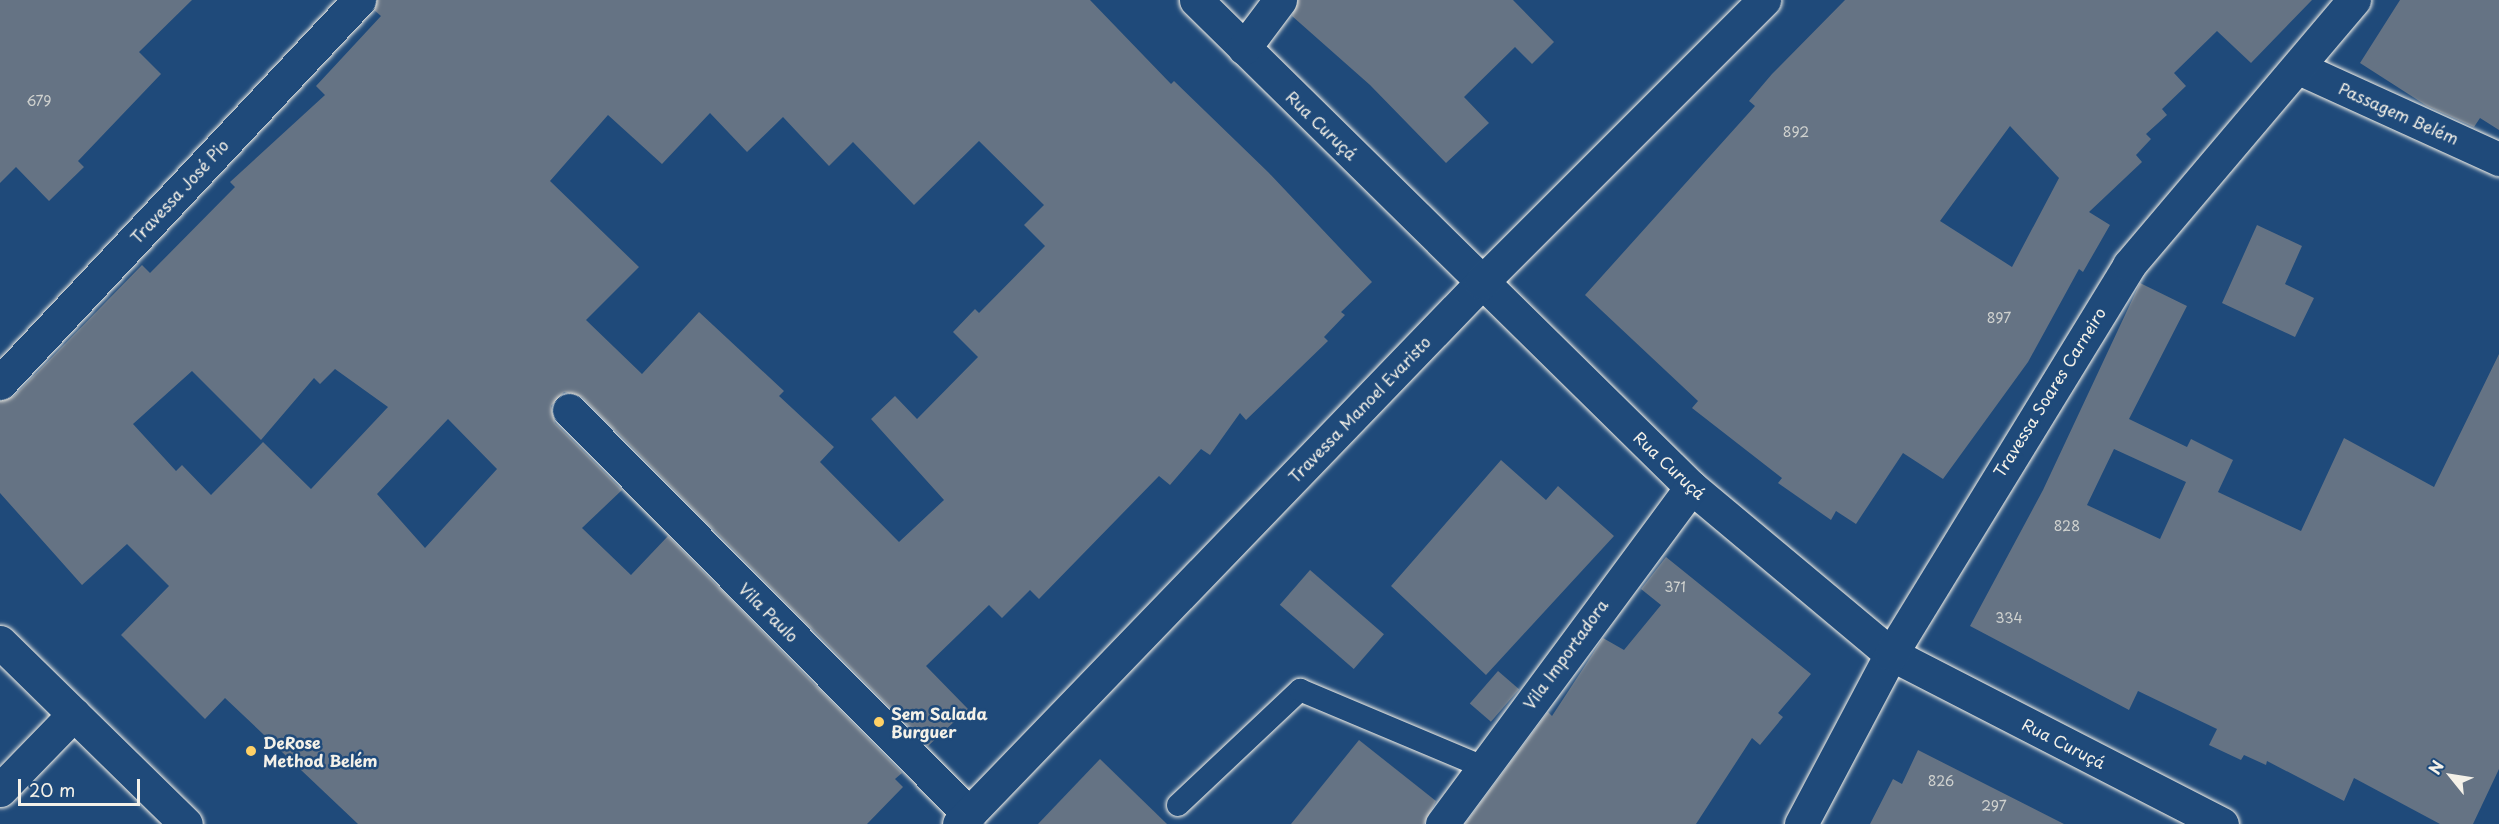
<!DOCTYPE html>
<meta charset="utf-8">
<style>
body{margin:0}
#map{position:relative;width:2499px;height:824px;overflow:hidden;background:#1f4a7a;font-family:"Playpen Sans",sans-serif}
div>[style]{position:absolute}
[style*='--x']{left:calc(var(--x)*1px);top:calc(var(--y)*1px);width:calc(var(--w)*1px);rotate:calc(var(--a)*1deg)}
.building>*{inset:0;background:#657384;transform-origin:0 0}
.roads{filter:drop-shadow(0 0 2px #f4f1e8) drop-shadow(0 0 2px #f4f1e8)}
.lane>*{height:22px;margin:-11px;padding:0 11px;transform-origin:11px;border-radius:11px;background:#1f4a7a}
.street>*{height:33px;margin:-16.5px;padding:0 16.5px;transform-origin:16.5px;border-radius:16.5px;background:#1f4a7a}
.primary>*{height:33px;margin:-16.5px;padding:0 16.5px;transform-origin:16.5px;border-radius:16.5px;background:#1f4a7a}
.dots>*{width:16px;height:16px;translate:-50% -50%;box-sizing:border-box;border:3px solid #1f4a7a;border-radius:50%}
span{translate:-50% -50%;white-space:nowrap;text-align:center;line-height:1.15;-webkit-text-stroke:5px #1f4a7a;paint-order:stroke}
.number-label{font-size:14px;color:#d0d2cf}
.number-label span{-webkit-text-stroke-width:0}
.street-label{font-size:16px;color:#f4f1e8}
.poi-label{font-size:16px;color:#f4f1e8;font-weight:700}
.left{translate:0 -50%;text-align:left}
.north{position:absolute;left:2421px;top:746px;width:60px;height:60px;-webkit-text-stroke:4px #1f4a7a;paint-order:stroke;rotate:300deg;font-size:16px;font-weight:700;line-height:24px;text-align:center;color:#f4f1e8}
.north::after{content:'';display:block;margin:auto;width:21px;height:27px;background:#f4f1e8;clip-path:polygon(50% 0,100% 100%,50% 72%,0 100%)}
.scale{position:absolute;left:18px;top:779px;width:122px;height:27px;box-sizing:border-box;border:3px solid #f4f1e8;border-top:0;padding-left:8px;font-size:18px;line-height:21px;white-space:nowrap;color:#f4f1e8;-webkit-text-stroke:4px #1f4a7a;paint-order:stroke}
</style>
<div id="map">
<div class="building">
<i style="clip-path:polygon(0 0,192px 0,139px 52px,161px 74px,78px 161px,84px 167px,49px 201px,16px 167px,0 183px)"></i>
<i style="clip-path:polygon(evenodd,377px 0,1090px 0,1171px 84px,1174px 81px,1268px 172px,1372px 282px,1341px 312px,1345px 315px,1324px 337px,1328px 341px,1246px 420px,1240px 413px,1210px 455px,1201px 449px,1170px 485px,1159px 476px,1039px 599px,1030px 590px,1002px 618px,989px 605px,926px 666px,968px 709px,928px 746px,582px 397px,564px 392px,551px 406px,555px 423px,622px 490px,582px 528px,631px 575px,668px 536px,902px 773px,895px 779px,903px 787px,867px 824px,358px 824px,225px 698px,205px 719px,121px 635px,169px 586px,127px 544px,82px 585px,0 493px,0 401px,14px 396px,142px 265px,150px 273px,235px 187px,230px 182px,325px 95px,316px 86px,381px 16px,374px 10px,377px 0,710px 113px,747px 152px,783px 117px,829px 166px,853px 142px,914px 205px,979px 141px,1044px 205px,1024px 225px,1045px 246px,979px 313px,975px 309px,953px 332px,978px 357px,917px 419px,895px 396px,871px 419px,944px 500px,899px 542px,820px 462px,834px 447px,779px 396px,784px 391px,699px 312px,642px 374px,586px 320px,639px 267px,550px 181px,608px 115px,662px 164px,710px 113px,377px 0,335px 369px,388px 407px,311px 489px,263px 442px,211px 495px,182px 465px,176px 471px,133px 424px,192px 371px,261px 440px,314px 378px,320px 384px,335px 369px,377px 0,448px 419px,497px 469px,425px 548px,377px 494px,448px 419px)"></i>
<i style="clip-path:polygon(1298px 0,1513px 0,1554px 42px,1532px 64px,1515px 47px,1464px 97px,1489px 123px,1446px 163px,1370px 85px,1292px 16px)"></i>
<i style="clip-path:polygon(evenodd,1845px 0,2312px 0,2251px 63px,2217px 31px,2174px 73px,2186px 86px,2162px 109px,2167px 115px,2146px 134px,2151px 139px,2136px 155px,2142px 162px,2089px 212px,2110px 225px,2083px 272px,2079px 269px,2028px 362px,1943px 479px,1903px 453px,1856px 524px,1836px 511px,1831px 520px,1778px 483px,1782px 478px,1692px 408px,1698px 401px,1585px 295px,1755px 106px,1749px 101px,1772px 74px,1845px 0,2010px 126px,2059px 178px,2012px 267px,1940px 221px,2010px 126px)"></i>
<i style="clip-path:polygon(2400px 0,2499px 0,2499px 130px,2480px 118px,2474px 127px,2427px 106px,2360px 63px)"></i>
<i style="clip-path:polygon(2257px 225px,2302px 246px,2285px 284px,2314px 298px,2295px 337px,2222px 303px)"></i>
<i style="clip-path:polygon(evenodd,2140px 283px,2187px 306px,2129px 419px,2187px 447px,2191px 439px,2233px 460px,2218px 492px,2301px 531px,2344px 438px,2434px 487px,2499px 354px,2499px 769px,2473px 824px,2440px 824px,2354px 778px,2344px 801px,2267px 761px,2266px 765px,2244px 755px,2241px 760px,2209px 745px,2217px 729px,2138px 691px,2129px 710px,1970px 626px,2043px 490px,2140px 283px,2114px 449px,2186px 482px,2160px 539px,2087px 505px,2114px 449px)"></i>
<i style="clip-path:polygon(1501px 460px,1546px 500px,1558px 486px,1614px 536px,1486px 675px,1391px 586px)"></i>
<i style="clip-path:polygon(1666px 557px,1811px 674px,1778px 713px,1783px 717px,1760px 745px,1752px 738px,1696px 824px,1465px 824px,1548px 712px,1552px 716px,1603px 638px,1624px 650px,1661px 605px,1641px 589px)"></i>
<i style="left:1310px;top:570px;width:98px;height:46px;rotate:41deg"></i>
<i style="left:1498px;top:671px;width:28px;height:43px;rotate:41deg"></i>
<i style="clip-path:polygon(1359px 740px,1436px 801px,1424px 824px,1291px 824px)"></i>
<i style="clip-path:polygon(1918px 750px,2064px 824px,1870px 824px,1893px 779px,1902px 784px)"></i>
<i style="clip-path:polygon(1100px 759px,1167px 824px,1038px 824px)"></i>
</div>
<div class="roads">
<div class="lane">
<i style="--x:1178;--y:805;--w:168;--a:-43.3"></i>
<i style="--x:1300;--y:690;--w:199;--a:22.8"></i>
</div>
<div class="street">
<i style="--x:1196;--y:0;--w:694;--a:44.53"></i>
<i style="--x:1691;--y:487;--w:261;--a:39.9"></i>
<i style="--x:1891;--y:654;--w:372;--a:27.2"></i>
<i style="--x:1244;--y:48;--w:60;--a:-53.1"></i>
<i style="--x:2299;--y:68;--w:220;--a:24.5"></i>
<i style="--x:0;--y:383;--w:525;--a:-46.85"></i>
<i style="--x:569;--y:410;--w:569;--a:45.29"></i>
<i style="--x:0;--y:790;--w:106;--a:-45.8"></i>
<i style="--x:959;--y:824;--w:753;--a:-46.02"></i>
<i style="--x:1482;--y:282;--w:399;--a:-45"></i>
<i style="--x:1442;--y:824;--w:419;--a:-53.5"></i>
<i style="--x:1801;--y:824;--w:192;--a:-62.1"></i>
<i style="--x:1891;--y:654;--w:456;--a:-58.5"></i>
<i style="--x:2129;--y:265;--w:348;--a:-49.7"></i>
</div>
<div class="primary">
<i style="--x:0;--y:642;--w:260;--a:44.4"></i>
</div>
</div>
<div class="dots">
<i style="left:879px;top:722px;background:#ffd166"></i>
<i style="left:251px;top:751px;background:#ffd166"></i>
</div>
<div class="number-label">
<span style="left:39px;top:101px">679</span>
<span style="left:1796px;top:132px">892</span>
<span style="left:1999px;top:318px">897</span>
<span style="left:2067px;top:526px">828</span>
<span style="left:1675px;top:587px">371</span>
<span style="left:2009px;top:618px">334</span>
<span style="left:1941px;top:781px">826</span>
<span style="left:1994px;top:806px">297</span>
</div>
<div class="street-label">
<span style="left:2399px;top:113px;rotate:24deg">Passagem Belém</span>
<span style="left:1322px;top:125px;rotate:44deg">Rua Curuçá</span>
<span style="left:179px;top:191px;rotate:-47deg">Travessa José Pio</span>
<span style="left:2049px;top:392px;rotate:-58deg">Travessa Soares Carneiro</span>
<span style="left:1359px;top:409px;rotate:-46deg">Travessa Manoel Evaristo</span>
<span style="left:1670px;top:465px;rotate:43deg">Rua Curuçá</span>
<span style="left:769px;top:612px;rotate:45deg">Vila Paulo</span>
<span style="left:1565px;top:654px;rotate:-54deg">Vila Importadora</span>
<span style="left:2064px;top:743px;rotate:27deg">Rua Curuçá</span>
</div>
<div class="poi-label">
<span class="left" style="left:891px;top:722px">Sem Salada<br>Burguer</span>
<span class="left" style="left:263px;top:751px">DeRose<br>Method Belém</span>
</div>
<div class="north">N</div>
<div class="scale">20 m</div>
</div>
